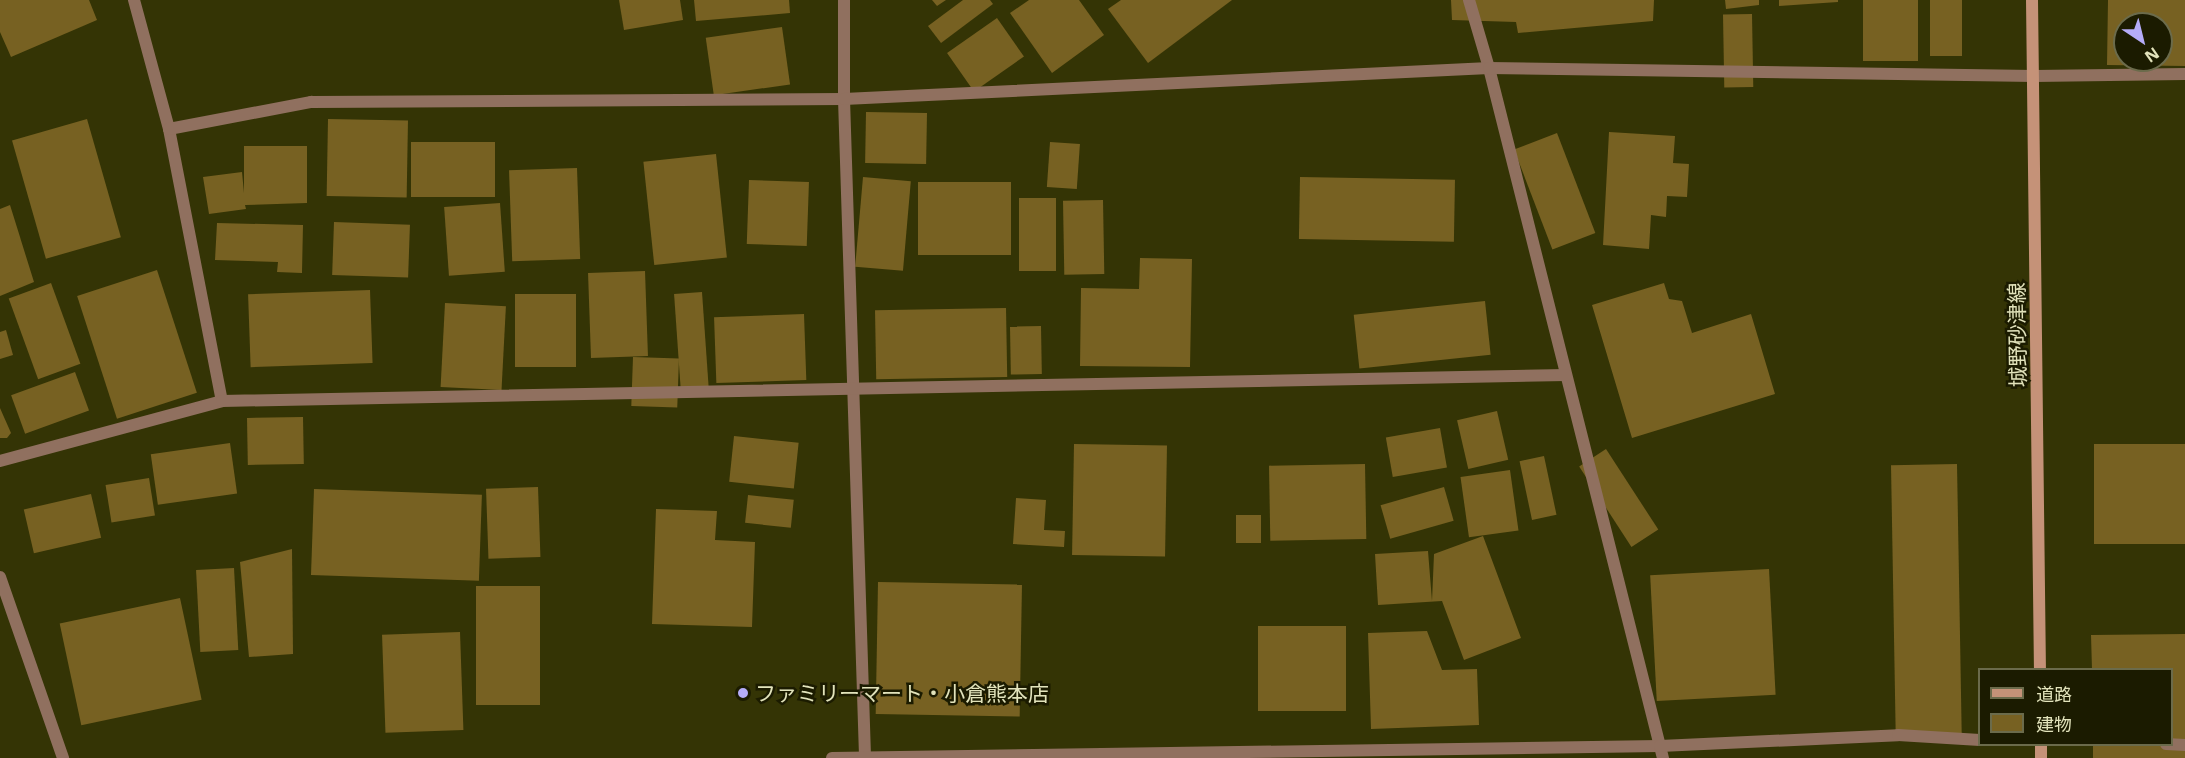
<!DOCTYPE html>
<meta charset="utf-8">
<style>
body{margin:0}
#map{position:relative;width:2185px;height:758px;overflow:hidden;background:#343405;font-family:"Noto Sans","Noto Sans JP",sans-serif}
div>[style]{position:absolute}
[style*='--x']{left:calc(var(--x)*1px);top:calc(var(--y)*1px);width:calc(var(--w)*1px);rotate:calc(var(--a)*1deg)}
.building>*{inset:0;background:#776122;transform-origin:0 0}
.minor>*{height:12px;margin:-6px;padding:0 6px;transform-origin:6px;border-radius:6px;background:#90705f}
.tertiary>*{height:12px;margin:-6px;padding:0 6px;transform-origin:6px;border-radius:6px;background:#90705f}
.secondary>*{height:12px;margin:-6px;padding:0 6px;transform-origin:6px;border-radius:6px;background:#c59278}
.dots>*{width:16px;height:16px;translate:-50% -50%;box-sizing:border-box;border:3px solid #1b1b00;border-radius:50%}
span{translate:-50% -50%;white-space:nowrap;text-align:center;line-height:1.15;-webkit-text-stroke:5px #1b1b00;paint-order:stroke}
.street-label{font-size:21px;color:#e2e3bb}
.poi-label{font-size:21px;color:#e2e3bb}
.left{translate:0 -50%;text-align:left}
.legend{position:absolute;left:1978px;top:668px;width:195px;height:78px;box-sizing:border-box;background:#1b1b00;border:2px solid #6b6b4b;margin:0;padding:8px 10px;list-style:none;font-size:18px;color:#e2e3bb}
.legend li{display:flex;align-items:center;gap:12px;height:30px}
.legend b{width:30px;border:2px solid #6b6b4b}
.north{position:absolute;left:2113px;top:12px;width:60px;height:60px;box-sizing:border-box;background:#1b1b00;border:2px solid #6b6b4b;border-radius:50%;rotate:145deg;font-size:16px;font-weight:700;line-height:24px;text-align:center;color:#e2e3bb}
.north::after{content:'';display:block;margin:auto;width:21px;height:27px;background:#b5acf8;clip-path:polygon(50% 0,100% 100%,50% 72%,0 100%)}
</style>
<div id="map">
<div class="building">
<i style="clip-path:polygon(0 0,89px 0,97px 20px,11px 57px,0 32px)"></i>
<i style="clip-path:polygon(619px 0,680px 0,683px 20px,624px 30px)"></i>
<i style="clip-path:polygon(694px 0,789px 0,790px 13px,696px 21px)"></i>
<i style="clip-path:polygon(932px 0,946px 0,937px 6px)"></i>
<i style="clip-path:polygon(963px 0,990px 0,993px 4px,941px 43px,928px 26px)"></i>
<i style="clip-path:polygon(1029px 0,1079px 0,1104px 35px,1052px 73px,1010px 13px)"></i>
<i style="clip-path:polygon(1121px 0,1232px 0,1148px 63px,1108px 9px)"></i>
<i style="clip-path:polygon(1451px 0,1654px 0,1653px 21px,1518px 33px,1516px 22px,1452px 20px)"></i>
<i style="clip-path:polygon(1725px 0,1759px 0,1759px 5px,1726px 9px)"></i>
<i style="clip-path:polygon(1779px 0,1838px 0,1838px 2px,1779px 6px)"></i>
<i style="left:1863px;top:0;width:55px;height:61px"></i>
<i style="left:1930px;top:0;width:32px;height:56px"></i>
<i style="clip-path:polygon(evenodd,2108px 0,2185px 0,2185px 66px,2107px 65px,2108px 0,2125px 24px,2161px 24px,2161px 60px,2125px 60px,2125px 24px)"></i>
<i style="left:1752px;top:14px;width:73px;height:29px;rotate:89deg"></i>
<i style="left:997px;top:18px;width:47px;height:61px;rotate:55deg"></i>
<i style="left:782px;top:27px;width:58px;height:77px;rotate:82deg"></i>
<i style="left:866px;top:112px;width:61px;height:51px;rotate:1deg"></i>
<i style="left:87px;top:119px;width:123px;height:78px;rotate:74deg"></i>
<i style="left:328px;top:119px;width:80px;height:77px;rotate:1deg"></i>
<i style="clip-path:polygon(1609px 132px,1675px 136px,1673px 163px,1689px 164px,1687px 197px,1667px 196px,1666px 217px,1651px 215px,1649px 249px,1603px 245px)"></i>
<i style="left:1557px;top:133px;width:107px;height:46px;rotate:69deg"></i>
<i style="left:495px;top:142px;width:55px;height:84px;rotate:90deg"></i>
<i style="left:1050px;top:142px;width:30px;height:45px;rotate:4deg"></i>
<i style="clip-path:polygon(244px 146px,307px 146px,307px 203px,245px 205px,246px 209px,209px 214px,203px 177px,242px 172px,244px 193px)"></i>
<i style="left:716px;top:154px;width:104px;height:73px;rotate:84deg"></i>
<i style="left:577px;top:168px;width:91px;height:68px;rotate:88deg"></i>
<i style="left:863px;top:177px;width:48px;height:90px;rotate:5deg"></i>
<i style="left:1300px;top:177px;width:155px;height:62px;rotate:1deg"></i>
<i style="left:749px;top:180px;width:60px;height:64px;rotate:2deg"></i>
<i style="left:918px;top:182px;width:93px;height:73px"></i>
<i style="left:1019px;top:198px;width:37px;height:73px"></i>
<i style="left:1103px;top:200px;width:74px;height:40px;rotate:89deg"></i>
<i style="left:500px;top:203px;width:69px;height:56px;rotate:86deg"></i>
<i style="clip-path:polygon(10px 205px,34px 282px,0 296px,0 209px)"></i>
<i style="left:334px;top:222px;width:76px;height:53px;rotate:2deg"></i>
<i style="clip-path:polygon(217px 223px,303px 225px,302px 273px,277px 272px,278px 262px,215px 260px)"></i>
<i style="clip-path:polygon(1140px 258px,1192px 259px,1190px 367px,1080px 366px,1081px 288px,1139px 289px)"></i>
<i style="left:157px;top:270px;width:129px;height:84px;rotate:72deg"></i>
<i style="left:645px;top:271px;width:85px;height:57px;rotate:88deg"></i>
<i style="left:51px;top:283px;width:86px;height:45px;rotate:70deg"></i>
<i style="clip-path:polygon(1664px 283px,1669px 299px,1682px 301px,1692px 333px,1751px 314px,1775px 394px,1632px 438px,1592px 305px)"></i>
<i style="left:370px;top:290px;width:73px;height:122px;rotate:88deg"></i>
<i style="left:702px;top:292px;width:95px;height:28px;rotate:86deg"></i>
<i style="left:576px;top:294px;width:73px;height:61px;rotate:90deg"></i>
<i style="left:1485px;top:301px;width:54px;height:132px;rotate:84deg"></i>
<i style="left:445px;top:303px;width:61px;height:84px;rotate:3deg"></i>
<i style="left:1006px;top:308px;width:69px;height:131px;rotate:89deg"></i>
<i style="left:804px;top:314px;width:66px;height:90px;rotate:88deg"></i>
<i style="left:1041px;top:326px;width:48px;height:31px;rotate:89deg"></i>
<i style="clip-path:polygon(6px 330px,13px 355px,0 359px,0 332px)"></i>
<i style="left:633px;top:357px;width:46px;height:49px;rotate:2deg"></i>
<i style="left:75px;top:372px;width:41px;height:68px;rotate:70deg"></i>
<i style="clip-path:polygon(0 408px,11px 433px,7px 438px,0 438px)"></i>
<i style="left:1497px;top:411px;width:50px;height:41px;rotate:77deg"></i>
<i style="left:303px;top:417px;width:47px;height:56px;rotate:89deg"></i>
<i style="left:1440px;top:428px;width:40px;height:55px;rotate:80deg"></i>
<i style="left:734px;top:436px;width:65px;height:46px;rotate:6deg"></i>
<i style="left:230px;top:443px;width:51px;height:80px;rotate:82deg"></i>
<i style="left:1074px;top:444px;width:93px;height:111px;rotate:1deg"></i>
<i style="left:2094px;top:444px;width:91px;height:100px"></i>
<i style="left:1606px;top:449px;width:96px;height:32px;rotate:57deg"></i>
<i style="left:1544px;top:456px;width:60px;height:25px;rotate:78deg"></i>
<i style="left:1365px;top:464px;width:75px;height:96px;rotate:89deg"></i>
<i style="left:1957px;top:464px;width:269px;height:66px;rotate:89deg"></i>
<i style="left:1510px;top:470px;width:61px;height:50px;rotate:82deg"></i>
<i style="left:149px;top:478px;width:38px;height:44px;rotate:81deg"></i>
<i style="left:538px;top:487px;width:70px;height:52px;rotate:88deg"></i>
<i style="left:1444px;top:487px;width:35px;height:66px;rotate:74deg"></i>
<i style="left:314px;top:489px;width:168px;height:86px;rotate:2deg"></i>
<i style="left:91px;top:494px;width:45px;height:69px;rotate:77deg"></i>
<i style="left:748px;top:495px;width:46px;height:28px;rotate:6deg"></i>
<i style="clip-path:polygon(1016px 498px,1046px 500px,1044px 530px,1065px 531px,1064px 547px,1013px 544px)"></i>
<i style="clip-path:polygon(656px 509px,717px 511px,715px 540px,755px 542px,752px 627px,652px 624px)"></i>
<i style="left:1236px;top:515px;width:25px;height:28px"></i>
<i style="clip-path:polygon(1483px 536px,1521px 638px,1464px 660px,1442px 601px,1378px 605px,1375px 554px,1428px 551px,1432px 601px,1434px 554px)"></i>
<i style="clip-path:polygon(292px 549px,293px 654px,249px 657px,240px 562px)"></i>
<i style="left:234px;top:568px;width:82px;height:38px;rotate:87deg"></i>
<i style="left:1769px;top:569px;width:126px;height:119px;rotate:87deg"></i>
<i style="left:878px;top:582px;width:144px;height:132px;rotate:1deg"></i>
<i style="left:476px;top:586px;width:64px;height:119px"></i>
<i style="left:180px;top:598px;width:104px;height:123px;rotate:78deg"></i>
<i style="left:1258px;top:626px;width:88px;height:85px"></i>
<i style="clip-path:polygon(1427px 631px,1442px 670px,1477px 669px,1479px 725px,1371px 729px,1368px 633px)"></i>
<i style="left:460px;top:632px;width:98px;height:78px;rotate:88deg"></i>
<i style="clip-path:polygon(2185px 634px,2185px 758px,2093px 758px,2093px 744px,2172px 744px,2172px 670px,2092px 670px,2091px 635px)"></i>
</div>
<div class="minor">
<i style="--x:134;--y:0;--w:134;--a:74.8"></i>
<i style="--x:169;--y:129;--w:277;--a:79"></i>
<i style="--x:844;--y:0;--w:99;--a:90"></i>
<i style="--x:844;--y:99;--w:659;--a:88.17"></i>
<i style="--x:1469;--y:0;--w:71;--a:73.6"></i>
<i style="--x:1489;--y:68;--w:712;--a:75.85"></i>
<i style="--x:169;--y:129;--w:145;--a:-10.8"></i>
<i style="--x:311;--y:102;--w:533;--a:-0.32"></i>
<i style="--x:844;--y:99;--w:646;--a:-2.75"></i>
<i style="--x:1489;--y:68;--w:545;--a:0.84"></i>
<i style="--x:2034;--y:76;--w:151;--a:-0.8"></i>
<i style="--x:0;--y:461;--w:230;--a:-15.1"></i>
<i style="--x:222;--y:401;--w:1344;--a:-1.11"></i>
<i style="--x:0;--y:577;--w:192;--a:70.8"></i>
</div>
<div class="tertiary">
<i style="--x:2166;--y:744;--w:19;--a:3"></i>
<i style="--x:832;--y:758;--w:828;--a:-0.83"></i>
<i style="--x:1660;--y:746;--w:238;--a:-2.6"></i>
<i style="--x:1898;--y:735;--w:82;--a:3.5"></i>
</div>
<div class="secondary">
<i style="--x:2032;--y:0;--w:670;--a:89.32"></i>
<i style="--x:2041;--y:744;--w:14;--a:90"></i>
</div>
<div class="dots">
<i style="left:743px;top:693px;background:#b5acf8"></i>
</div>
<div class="street-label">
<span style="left:2017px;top:335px;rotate:-91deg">城野砂津線</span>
</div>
<div class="poi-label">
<span class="left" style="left:755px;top:693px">ファミリーマート・小倉熊本店</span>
</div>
<ul class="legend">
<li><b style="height:8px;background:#c59278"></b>道路</li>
<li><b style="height:16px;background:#776122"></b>建物</li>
</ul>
<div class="north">N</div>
</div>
